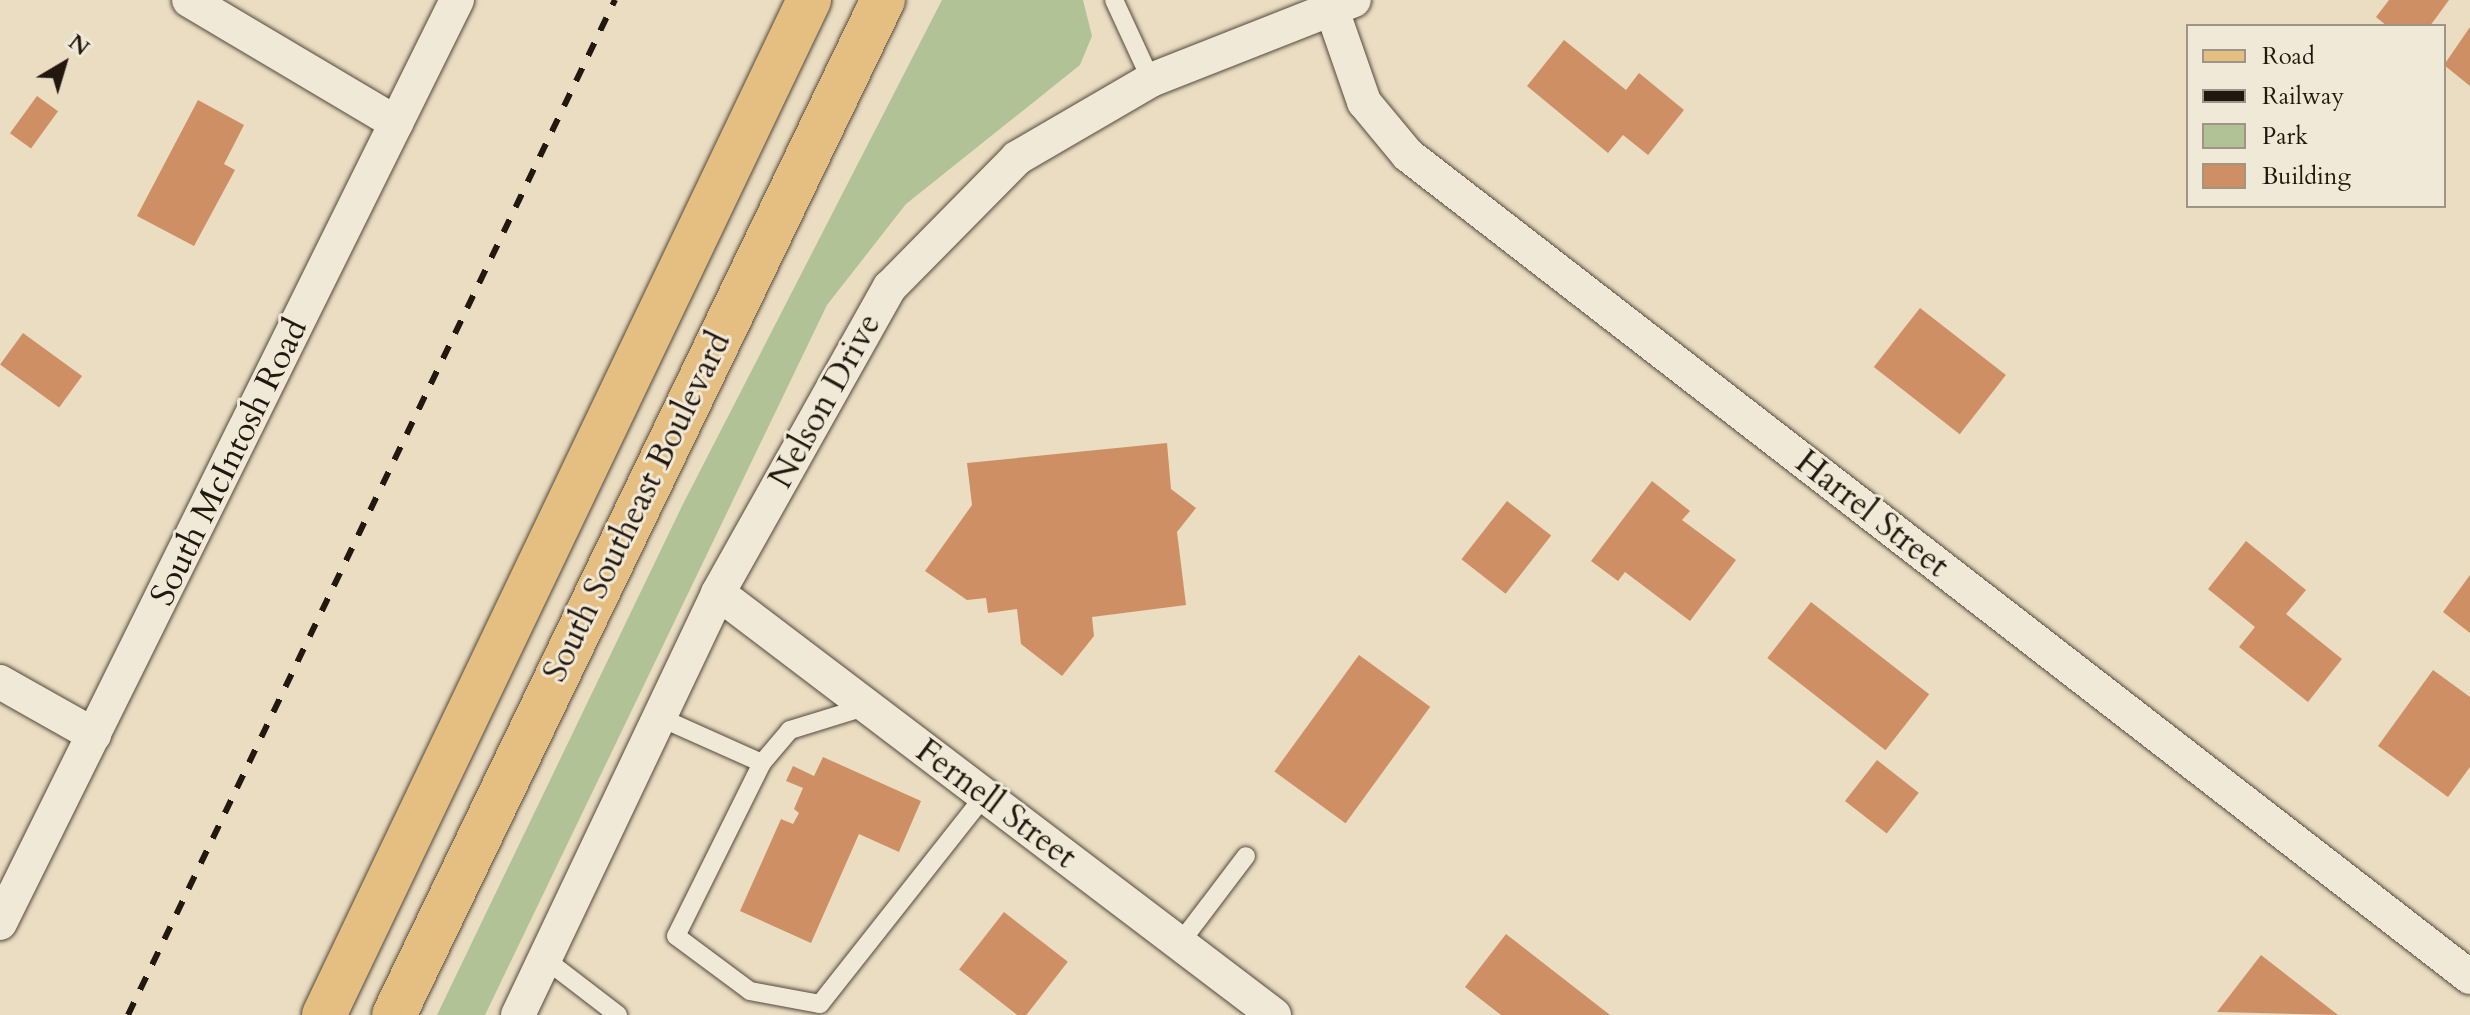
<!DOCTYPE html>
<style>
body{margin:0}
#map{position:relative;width:2470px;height:1015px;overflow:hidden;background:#eaddc2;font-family:Cardo,serif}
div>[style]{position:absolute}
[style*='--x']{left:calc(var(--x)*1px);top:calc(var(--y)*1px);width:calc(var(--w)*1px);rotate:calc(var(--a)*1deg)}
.green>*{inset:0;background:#b1c297}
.building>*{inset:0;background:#ce8f65;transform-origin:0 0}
.roads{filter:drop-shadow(0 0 2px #54493c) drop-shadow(0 0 2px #54493c)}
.service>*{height:18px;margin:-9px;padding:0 9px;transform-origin:9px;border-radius:9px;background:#f1e9d7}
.minor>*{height:34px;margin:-17px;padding:0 17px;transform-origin:17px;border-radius:17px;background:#f1e9d7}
.primary>*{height:44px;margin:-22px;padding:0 22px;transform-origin:22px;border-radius:22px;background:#e5be81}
.rail>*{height:6px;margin-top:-3px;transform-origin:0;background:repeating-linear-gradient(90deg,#22180f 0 14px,transparent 0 28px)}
span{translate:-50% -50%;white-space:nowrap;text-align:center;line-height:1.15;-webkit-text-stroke:6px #f1e9d7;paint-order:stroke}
.street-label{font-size:34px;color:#22180f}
.legend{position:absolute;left:2186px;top:24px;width:260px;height:184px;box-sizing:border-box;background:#f1e9d7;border:2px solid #9e9587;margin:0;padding:10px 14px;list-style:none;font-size:24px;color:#22180f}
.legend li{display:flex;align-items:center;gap:16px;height:40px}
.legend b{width:40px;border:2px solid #9e9587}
.north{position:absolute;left:24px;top:24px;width:80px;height:80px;-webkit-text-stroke:6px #f1e9d7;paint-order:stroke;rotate:38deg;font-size:22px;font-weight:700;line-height:32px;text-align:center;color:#22180f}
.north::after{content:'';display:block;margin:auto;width:28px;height:36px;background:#22180f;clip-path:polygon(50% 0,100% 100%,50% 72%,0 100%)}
</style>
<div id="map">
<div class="green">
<i style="clip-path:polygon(942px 0,1083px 0,1092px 36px,1080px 65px,906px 204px,827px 305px,485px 1015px,437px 1015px,683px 504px)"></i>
</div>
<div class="building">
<i style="clip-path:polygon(2389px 0,2449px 0,2430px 26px,2387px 26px,2376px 17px)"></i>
<i style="clip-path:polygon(2470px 27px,2470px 86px,2444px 65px)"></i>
<i style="clip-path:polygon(1564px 40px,1626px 90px,1639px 73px,1684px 110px,1648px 155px,1623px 135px,1608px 153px,1527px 86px)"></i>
<i style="left:37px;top:96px;width:26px;height:46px;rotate:36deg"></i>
<i style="clip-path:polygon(198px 100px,244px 125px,224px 164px,235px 170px,194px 246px,137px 216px)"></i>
<i style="left:1920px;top:308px;width:109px;height:75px;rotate:38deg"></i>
<i style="left:23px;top:333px;width:73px;height:39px;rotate:36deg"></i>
<i style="clip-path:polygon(1167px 443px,1171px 489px,1196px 508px,1177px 532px,1186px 605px,1092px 617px,1094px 636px,1062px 676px,1021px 644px,1017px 609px,988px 613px,986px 598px,967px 600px,925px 571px,972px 505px,967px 463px)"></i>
<i style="clip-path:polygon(1652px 481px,1690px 511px,1682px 520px,1736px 560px,1690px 621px,1625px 572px,1618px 581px,1591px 561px)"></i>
<i style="left:1507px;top:501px;width:56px;height:74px;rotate:38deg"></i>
<i style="clip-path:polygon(2246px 541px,2306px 590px,2286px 614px,2342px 659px,2308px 702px,2239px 647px,2255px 627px,2208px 589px)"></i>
<i style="clip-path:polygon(2470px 575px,2470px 633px,2443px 612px)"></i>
<i style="left:1811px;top:602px;width:150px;height:71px;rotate:38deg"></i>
<i style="left:1359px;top:655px;width:88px;height:144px;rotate:36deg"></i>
<i style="clip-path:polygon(2433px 670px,2470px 697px,2470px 767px,2448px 797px,2378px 746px)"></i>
<i style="clip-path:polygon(823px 757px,921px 801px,899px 852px,859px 834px,811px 943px,740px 911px,781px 819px,793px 824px,799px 813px,794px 809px,803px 788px,786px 781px,793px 766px,814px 776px)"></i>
<i style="left:1877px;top:760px;width:53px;height:52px;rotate:38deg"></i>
<i style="left:1004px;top:912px;width:81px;height:73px;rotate:38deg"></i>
<i style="clip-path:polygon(1506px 934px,1610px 1015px,1501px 1015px,1465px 987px)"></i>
<i style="clip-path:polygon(2261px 955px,2338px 1015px,2217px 1012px)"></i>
</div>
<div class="roads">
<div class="service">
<i style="--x:1114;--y:0;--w:88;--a:65.2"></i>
<i style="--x:868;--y:706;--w:82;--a:162.9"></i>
<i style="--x:790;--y:730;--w:43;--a:130.3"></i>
<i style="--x:762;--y:763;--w:193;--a:116.4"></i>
<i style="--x:676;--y:936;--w:92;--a:36.6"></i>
<i style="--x:750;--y:991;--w:71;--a:10.5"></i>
<i style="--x:820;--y:1004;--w:266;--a:-51.7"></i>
<i style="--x:659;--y:717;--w:113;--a:24.1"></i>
<i style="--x:1180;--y:943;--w:109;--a:-52.8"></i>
<i style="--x:545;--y:959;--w:92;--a:37.5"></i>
</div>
<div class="minor">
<i style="--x:189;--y:0;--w:241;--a:30.7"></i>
<i style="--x:1331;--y:7;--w:101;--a:70.8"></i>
<i style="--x:1364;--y:102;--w:69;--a:50.3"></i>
<i style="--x:1408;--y:155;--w:1343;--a:37.74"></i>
<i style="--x:718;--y:593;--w:698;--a:37.2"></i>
<i style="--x:0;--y:682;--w:108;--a:29.4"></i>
<i style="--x:0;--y:923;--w:1030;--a:-63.66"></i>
<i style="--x:518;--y:1015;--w:467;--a:-64.6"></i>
<i style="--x:718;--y:593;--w:351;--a:-60.7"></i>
<i style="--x:890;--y:287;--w:181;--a:-45.4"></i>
<i style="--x:1017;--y:158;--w:155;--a:-30.2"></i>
<i style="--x:1151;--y:80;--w:218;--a:-21.5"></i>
</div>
<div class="primary">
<i style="--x:324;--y:1015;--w:1125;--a:-64.46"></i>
<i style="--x:394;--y:1015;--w:1127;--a:-64.28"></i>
</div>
</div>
<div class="rail">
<i style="--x:128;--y:1015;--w:1126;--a:-64.37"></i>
</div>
<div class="street-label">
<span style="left:825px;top:401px;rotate:-61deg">Nelson Drive</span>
<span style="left:229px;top:462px;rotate:-64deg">South McIntosh Road</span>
<span style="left:637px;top:507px;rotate:-64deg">South Southeast Boulevard</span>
<span style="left:1872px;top:514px;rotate:38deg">Harrel Street</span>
<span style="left:996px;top:804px;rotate:37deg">Fernell Street</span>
</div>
<ul class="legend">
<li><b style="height:10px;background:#e5be81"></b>Road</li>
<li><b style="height:10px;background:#22180f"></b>Railway</li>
<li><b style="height:22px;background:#b1c297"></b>Park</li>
<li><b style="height:22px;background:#ce8f65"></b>Building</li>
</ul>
<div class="north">N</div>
</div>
